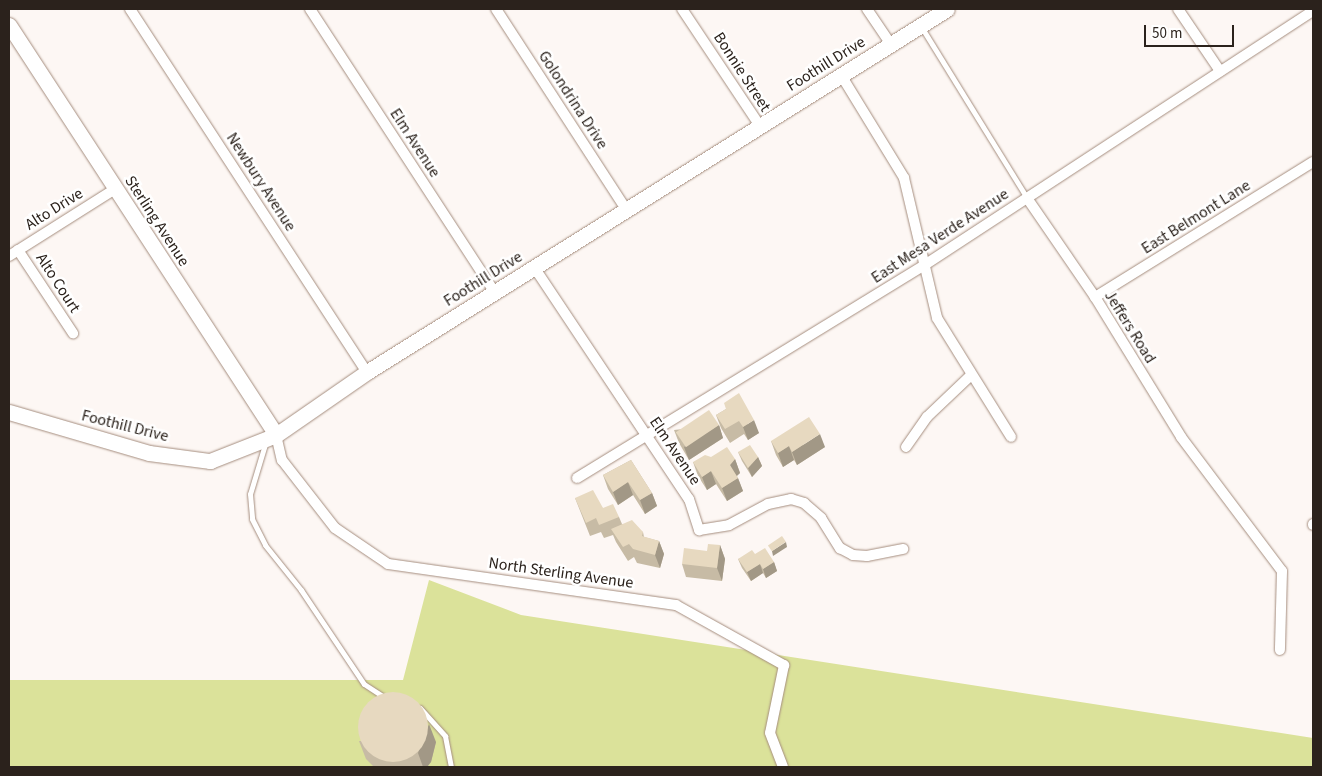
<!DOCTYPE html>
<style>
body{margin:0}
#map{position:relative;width:1322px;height:776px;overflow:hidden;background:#fdf7f4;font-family:"Source Sans 3",sans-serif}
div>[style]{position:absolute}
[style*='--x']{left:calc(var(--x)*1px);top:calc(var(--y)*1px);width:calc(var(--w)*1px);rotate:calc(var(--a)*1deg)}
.green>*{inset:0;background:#dbe29a}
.roads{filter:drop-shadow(0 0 1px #a58d7e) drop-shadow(0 0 1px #a58d7e)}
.lane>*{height:5px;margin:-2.5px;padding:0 2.5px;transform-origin:2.5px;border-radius:2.5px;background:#fff}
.street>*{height:10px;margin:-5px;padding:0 5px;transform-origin:5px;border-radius:5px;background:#fff}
.secondary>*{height:15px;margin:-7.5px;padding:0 7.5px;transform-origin:7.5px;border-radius:7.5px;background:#fff}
.wall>*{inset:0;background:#c7bba5}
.shaded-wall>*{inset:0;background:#a29886}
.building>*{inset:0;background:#e7d9c0;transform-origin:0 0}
.round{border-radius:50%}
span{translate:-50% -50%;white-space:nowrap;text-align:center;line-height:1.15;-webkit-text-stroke:5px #fff;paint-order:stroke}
.street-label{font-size:16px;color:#2b221c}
.frame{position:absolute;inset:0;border:10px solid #2b221c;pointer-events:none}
.scale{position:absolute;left:1144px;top:25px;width:90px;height:22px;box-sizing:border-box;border:2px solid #2b221c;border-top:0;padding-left:6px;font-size:15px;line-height:18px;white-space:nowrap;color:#2b221c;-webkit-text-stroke:4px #fff;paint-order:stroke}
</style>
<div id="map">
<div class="green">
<i style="clip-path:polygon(429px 580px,521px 615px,1313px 738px,1313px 767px,9px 767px,9px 680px,403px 680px)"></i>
</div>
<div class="roads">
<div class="lane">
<i style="--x:922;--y:28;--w:200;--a:58.3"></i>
<i style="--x:266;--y:441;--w:55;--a:106.8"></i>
<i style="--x:250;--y:494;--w:25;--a:85"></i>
<i style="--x:252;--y:519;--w:29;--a:63"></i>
<i style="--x:265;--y:545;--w:58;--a:51.3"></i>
<i style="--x:301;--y:590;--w:113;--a:56.2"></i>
<i style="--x:364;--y:684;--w:24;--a:33"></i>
<i style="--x:420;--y:708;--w:38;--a:48"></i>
<i style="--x:445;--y:736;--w:32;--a:79"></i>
</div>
<div class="street">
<i style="--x:130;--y:9;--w:434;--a:56.9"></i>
<i style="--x:310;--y:9;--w:339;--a:56.9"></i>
<i style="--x:496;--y:9;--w:237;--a:57"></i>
<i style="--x:682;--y:9;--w:141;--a:56.3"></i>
<i style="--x:867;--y:9;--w:41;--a:55.9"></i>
<i style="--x:1178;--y:9;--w:75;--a:55.9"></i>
<i style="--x:841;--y:75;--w:121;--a:58.5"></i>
<i style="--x:904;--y:178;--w:144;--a:76.7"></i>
<i style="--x:937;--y:318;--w:140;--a:58.1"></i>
<i style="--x:1027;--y:198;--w:120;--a:55.5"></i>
<i style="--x:1095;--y:297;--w:164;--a:58.4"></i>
<i style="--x:1181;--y:437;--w:168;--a:53"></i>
<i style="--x:1282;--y:571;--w:79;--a:91.5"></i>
<i style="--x:18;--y:250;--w:100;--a:56.5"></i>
<i style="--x:9;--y:256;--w:125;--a:-32.3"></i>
<i style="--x:534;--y:267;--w:279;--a:56.3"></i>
<i style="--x:689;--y:499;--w:33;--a:72"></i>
<i style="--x:699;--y:530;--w:30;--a:-9"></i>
<i style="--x:729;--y:525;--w:44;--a:-28.3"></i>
<i style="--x:768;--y:504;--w:24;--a:-12"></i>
<i style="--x:791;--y:499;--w:14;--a:17"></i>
<i style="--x:804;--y:503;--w:23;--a:41"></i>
<i style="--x:821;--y:518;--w:36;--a:58"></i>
<i style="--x:840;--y:548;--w:15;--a:28"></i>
<i style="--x:853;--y:555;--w:14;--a:4"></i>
<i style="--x:867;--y:556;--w:37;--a:-11"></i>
<i style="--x:1095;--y:297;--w:256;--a:-31.8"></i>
<i style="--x:276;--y:435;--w:26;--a:77"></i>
<i style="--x:282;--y:460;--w:86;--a:52.1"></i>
<i style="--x:335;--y:528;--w:64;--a:34.2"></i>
<i style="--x:388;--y:564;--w:291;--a:8.1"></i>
<i style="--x:676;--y:605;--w:124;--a:29.1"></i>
<i style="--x:784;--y:665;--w:69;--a:101.6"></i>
<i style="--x:770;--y:733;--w:36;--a:69"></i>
<i style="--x:906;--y:447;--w:37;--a:-55"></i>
<i style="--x:927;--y:417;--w:59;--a:-43.6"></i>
<i style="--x:577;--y:478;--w:406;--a:-31.5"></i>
<i style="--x:923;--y:266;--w:466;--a:-33.2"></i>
<i style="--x:1313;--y:525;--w:1;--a:-90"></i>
</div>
<div class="secondary">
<i style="--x:9;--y:25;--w:489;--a:56.9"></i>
<i style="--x:9;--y:412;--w:146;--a:16.3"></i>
<i style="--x:149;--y:453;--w:62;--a:7.5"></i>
<i style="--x:210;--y:461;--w:71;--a:-21.5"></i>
<i style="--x:276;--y:435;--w:111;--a:-34.7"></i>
<i style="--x:367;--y:372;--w:684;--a:-32.04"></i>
</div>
</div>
<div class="wall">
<i style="clip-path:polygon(726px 409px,759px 433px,748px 440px,744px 434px,730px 443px,721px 428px,716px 415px)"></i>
<i style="clip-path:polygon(719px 425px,723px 438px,689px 460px,679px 443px,674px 430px)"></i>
<i style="clip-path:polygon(771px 441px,825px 447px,797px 465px,794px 460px,783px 467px,776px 455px)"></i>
<i style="clip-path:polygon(738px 452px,758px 457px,762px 466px,752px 477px,742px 461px)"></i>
<i style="clip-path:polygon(735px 459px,740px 473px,737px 476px,743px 491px,727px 501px,716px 484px,707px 490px,698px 476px,693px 462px)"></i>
<i style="clip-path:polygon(631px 460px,652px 493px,657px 506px,645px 514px,633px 495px,618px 505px,608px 489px,603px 475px)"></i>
<i style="clip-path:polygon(575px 498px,603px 508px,619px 517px,622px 524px,643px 532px,644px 537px,659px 541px,664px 554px,660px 568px,637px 563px,634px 557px,628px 561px,616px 542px,613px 535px,604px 538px,601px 532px,590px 536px)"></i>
<i style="clip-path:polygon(720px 545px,725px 559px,722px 581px,686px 577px,682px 564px,707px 551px)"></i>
<i style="clip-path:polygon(755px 554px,774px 562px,777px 571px,766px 578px,763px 573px,751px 581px,742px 568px,738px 559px)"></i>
<i style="clip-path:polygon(359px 741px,436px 742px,431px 762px,427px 767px,374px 767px,366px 759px)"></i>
</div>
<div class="shaded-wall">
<i style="clip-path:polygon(754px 420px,759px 433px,748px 440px,743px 427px)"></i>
<i style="clip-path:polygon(719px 425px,723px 438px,689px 460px,684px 447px)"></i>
<i style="clip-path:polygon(820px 434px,825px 447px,797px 465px,792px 452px)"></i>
<i style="clip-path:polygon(789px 446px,794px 460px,783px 467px,778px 453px)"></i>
<i style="clip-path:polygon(758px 457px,762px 466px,752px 477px,748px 468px)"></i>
<i style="clip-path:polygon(735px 459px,740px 473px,734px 478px,730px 465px)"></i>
<i style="clip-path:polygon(711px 471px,716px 484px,707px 490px,702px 477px)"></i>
<i style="clip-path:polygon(738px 478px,743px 491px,727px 501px,722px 488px)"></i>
<i style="clip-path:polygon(628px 482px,633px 495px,618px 505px,613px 492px)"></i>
<i style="clip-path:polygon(652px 493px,657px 506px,645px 514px,640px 500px)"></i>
<i style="clip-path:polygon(659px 541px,664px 554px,660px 568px,655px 555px)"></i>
<i style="clip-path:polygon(786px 542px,787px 547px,773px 556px,772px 551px)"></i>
<i style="clip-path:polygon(720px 545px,725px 559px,722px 581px,717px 568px)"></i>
<i style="clip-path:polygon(774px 562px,777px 571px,766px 578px,763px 569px)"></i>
<i style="clip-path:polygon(760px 564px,763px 573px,751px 581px,747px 572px)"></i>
<i style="clip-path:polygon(429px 724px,436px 742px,431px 762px,427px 767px,423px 767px,418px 753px)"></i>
</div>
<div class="building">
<i style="clip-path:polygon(739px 393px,754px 420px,743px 427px,739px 421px,725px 429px,716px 415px,726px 409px,724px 403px)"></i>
<i style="left:709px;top:410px;width:18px;height:40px;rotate:56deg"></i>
<i style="clip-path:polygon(809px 417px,820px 434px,792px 452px,789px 446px,778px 453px,771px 441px)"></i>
<i style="clip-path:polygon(750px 445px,758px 457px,748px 468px,738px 452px)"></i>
<i style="clip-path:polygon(727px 447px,735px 459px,730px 465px,738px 478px,722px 488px,711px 471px,702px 477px,693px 462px,705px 455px,711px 457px)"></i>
<i style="clip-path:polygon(631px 460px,652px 493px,640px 500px,628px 482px,613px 492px,603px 475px)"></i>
<i style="clip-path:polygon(593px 490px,603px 508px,613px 504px,619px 517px,599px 525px,596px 518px,586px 523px,575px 498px)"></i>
<i style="clip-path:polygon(632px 520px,643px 532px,642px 536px,659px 541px,655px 555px,633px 549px,629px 544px,623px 547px,611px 529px)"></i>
<i style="left:782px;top:536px;width:7px;height:17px;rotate:56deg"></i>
<i style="clip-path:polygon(708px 544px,720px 545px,717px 568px,682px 564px,684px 548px,707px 551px)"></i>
<i style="clip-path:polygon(765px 548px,774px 562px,763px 569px,760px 564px,747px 572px,738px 559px,752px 550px,755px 554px)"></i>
<i class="round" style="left:358px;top:692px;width:70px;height:70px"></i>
</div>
<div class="street-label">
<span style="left:826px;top:64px;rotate:-32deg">Foothill Drive</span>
<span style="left:742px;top:72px;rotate:57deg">Bonnie Street</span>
<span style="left:573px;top:100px;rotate:57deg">Golondrina Drive</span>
<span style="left:415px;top:143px;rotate:57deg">Elm Avenue</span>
<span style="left:261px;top:182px;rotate:57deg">Newbury Avenue</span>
<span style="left:54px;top:209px;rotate:-32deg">Alto Drive</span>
<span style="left:1196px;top:217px;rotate:-32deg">East Belmont Lane</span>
<span style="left:157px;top:221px;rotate:57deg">Sterling Avenue</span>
<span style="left:940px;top:236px;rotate:-33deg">East Mesa Verde Avenue</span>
<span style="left:483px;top:279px;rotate:-32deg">Foothill Drive</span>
<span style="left:58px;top:283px;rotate:57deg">Alto Court</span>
<span style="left:1130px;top:327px;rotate:58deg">Jeffers Road</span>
<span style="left:125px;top:426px;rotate:14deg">Foothill Drive</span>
<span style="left:675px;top:451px;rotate:56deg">Elm Avenue</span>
<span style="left:561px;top:573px;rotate:8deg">North Sterling Avenue</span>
</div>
<div class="frame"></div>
<div class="scale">50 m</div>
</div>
